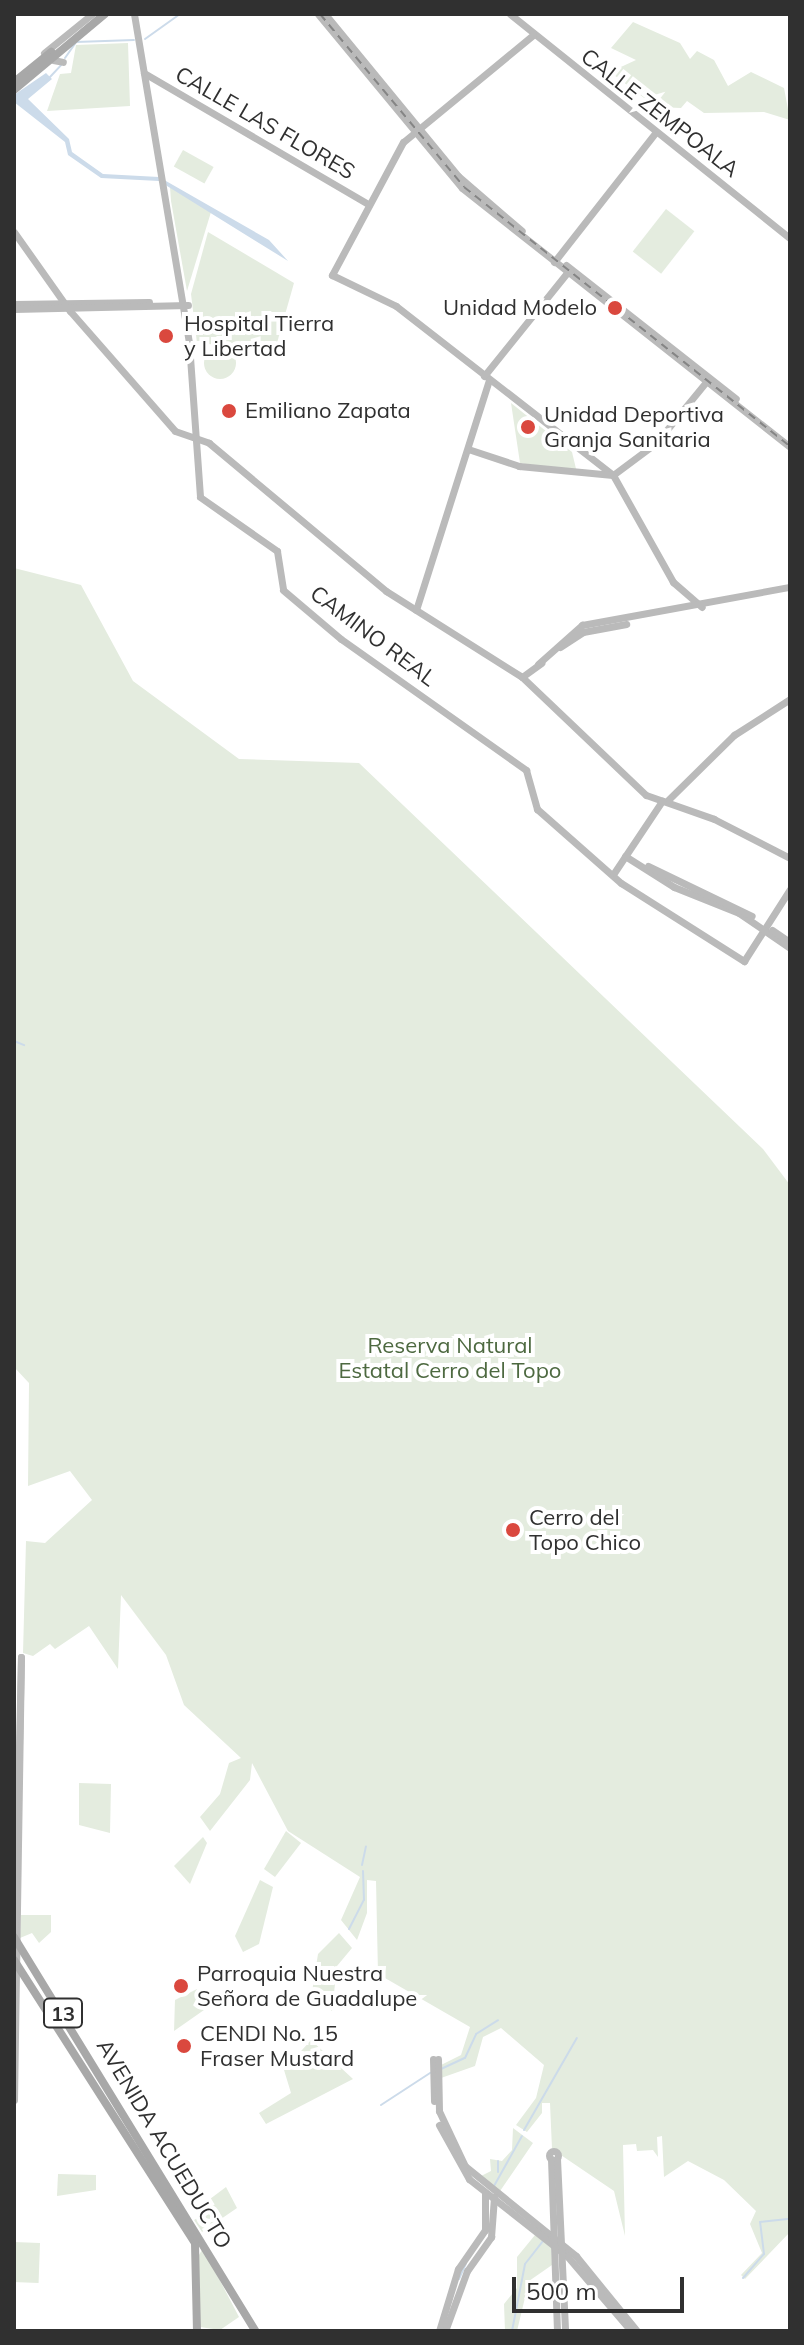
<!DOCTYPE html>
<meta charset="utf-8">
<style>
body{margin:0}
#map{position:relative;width:804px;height:2345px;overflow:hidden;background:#fff;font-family:Mulish,sans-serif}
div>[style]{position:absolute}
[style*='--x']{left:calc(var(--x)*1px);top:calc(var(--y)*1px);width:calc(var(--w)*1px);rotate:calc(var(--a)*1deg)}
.green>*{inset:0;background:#e4ecdf;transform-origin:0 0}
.round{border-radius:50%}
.water>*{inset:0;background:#ccdbea}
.stream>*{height:2px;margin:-1px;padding:0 1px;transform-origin:1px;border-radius:1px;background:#ccdbea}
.secondary>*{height:7px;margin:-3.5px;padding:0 3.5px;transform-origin:3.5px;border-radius:3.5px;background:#bababa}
.secondary>.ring{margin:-3.5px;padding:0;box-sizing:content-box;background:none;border:7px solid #bababa;border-radius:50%}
.primary>*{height:8px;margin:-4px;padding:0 4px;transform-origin:4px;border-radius:4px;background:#a8a8a8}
.rail>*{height:2px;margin-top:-1px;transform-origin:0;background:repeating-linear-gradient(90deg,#858585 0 8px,transparent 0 14px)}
.dots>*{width:22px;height:22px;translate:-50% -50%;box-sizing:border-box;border:4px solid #fff;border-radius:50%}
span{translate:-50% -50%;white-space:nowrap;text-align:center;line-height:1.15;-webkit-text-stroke:8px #fff;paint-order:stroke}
.shield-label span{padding:2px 6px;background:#fff;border:2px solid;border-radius:6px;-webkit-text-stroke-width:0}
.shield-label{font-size:20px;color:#303030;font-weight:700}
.street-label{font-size:22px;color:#303030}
.poi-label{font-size:22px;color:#303030}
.right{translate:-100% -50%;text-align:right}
.left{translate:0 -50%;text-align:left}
.park-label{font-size:22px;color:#4d6940}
.frame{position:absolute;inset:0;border:16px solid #303030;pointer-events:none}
.scale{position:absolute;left:512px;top:2277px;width:172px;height:36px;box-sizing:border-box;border:4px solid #303030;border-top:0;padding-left:10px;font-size:24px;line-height:28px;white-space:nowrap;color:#303030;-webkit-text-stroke:6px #fff;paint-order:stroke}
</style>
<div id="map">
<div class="green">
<i style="clip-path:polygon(633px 22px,680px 43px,690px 59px,697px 51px,714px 60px,728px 86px,751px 72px,784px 88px,790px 120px,764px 112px,704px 113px,687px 101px,681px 108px,656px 107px,610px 72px,636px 60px,611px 48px)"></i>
<i style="clip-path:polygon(128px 43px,130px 106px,47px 111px,60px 74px,71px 73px,76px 45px)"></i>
<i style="left:183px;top:150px;width:35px;height:19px;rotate:29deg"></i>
<i style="clip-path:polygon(170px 187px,211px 212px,187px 291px,171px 201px)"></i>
<i style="left:666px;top:209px;width:36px;height:54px;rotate:38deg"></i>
<i style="clip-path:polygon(208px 232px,294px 283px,275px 350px,197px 343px,191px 294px)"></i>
<i class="round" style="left:204px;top:347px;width:32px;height:32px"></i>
<i style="clip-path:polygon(511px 403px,572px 452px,577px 473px,520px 463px)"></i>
<i style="clip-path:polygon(14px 568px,81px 585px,133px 681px,239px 759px,359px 763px,763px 1149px,790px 1185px,790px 2232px,745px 2279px,741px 2275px,762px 2253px,750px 2224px,756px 2211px,724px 2180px,688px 2161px,664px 2177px,662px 2136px,657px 2137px,658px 2157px,653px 2150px,637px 2151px,636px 2144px,623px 2145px,625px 2236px,614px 2191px,552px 2149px,550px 2103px,542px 2103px,542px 2113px,527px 2132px,516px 2125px,536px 2098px,544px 2065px,501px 2028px,483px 2037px,475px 2066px,441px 2078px,441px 2065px,461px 2055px,470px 2027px,378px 1974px,376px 1881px,367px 1880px,367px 1913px,357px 1940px,341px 1920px,360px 1877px,288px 1831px,252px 1763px,250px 1780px,210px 1831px,200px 1817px,220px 1794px,229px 1763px,241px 1758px,184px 1705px,166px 1655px,121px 1595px,118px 1669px,89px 1626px,55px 1649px,50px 1644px,33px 1656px,23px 1653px,26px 1541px,45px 1543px,92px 1500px,70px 1471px,28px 1486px,29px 1383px,14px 1367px)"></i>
<i style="clip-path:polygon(79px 1783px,111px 1784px,110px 1833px,79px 1825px)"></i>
<i style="clip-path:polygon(286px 1831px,301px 1843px,275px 1877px,264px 1869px)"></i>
<i style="clip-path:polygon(203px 1837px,207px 1843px,190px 1884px,174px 1866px)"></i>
<i style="clip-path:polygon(260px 1880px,273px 1887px,259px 1944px,243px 1952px,235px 1936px)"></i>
<i style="clip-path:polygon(21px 1915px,51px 1915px,51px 1932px,39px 1943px,32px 1933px,20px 1938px)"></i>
<i style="clip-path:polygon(339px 1933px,352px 1948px,337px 1966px,332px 2011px,312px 1992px,318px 1954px)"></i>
<i style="clip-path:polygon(197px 1989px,214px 2003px,174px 2031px,175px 2000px)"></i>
<i style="clip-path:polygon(311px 2040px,353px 2079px,266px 2124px,259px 2113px,291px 2093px,284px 2070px)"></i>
<i style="clip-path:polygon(513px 2128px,533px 2143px,498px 2194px,477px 2178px,491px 2171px,490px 2159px,502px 2161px,512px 2150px)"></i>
<i style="clip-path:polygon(58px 2174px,96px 2175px,96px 2190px,57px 2196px)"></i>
<i style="clip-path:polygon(226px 2187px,237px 2208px,202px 2232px,194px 2220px,203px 2215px,198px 2208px)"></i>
<i style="clip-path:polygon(535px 2235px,551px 2245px,552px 2265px,529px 2281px,517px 2331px,505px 2331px,504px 2304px,517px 2288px,517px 2257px)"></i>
<i style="left:14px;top:2242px;width:26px;height:40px;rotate:2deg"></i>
<i style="clip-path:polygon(203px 2248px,239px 2317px,220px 2330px,200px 2327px,195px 2262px)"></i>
</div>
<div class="water">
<i style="clip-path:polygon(46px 73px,52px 79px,28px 99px,69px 139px,72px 152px,103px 174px,159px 177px,269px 240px,288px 261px,159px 181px,101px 178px,68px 155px,65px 142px,14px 102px,14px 95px)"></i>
</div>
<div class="stream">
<i style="--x:145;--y:39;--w:43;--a:-35.5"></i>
<i style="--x:65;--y:58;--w:19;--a:-55"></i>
<i style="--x:76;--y:42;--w:58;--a:-2"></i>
<i style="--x:50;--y:77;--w:18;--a:-47"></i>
<i style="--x:14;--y:1041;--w:11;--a:22"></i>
<i style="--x:362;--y:1865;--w:19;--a:-78"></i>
<i style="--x:349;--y:1929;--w:33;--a:-63"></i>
<i style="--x:364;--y:1900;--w:29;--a:-92"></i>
<i style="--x:441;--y:2069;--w:26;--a:-25"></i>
<i style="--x:465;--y:2058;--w:26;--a:-65"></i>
<i style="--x:476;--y:2034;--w:26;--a:-32"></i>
<i style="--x:381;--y:2105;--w:59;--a:-33.1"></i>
<i style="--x:524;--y:2130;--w:106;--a:-60.1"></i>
<i style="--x:498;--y:2161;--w:11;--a:90"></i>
<i style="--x:494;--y:2186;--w:57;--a:-60.8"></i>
<i style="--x:743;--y:2278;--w:32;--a:-49"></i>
<i style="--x:764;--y:2254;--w:32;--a:-97"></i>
<i style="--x:760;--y:2222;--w:30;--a:-6"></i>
<i style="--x:459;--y:2279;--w:17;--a:-66"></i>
<i style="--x:512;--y:2331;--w:68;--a:-79"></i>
<i style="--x:525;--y:2264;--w:31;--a:-52"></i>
</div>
<div class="secondary">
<i style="--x:134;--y:14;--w:334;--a:80.5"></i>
<i style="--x:189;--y:343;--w:154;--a:85.9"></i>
<i style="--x:200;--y:497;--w:94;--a:35"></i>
<i style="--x:277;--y:551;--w:39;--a:81"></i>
<i style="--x:283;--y:590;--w:76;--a:40.2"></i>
<i style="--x:341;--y:639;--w:227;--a:35.3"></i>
<i style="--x:526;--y:770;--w:41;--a:74.2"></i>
<i style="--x:537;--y:809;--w:112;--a:41.4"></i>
<i style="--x:621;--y:883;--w:146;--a:32.4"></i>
<i style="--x:744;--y:961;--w:85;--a:-57.4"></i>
<i style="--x:318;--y:14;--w:226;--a:50.4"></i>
<i style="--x:462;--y:188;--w:418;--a:38.3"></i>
<i style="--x:325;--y:14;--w:210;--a:50.6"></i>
<i style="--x:458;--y:176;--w:84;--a:40.7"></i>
<i style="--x:510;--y:14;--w:359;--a:38.7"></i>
<i style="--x:533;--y:35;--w:168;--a:140.5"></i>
<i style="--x:403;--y:142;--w:151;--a:118.1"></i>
<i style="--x:332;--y:275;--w:71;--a:25.8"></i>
<i style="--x:396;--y:306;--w:275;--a:37.9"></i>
<i style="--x:613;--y:475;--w:123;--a:60.7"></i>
<i style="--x:673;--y:582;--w:38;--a:41"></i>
<i style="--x:44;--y:53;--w:62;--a:-39.1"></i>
<i style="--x:53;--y:60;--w:10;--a:11"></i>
<i style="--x:144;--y:73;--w:259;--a:30.3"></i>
<i style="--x:14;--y:232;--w:97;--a:54.7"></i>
<i style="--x:70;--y:311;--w:159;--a:48.8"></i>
<i style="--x:175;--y:431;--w:36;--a:19"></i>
<i style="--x:209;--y:443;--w:231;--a:39.9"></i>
<i style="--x:386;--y:591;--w:161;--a:32.3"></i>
<i style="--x:522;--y:677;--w:171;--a:43.6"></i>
<i style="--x:646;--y:795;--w:72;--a:19.4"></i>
<i style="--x:714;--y:819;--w:85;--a:27.2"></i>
<i style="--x:554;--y:262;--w:165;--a:-51.9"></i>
<i style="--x:566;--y:265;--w:216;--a:38.2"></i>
<i style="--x:14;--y:304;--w:135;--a:-0.8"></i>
<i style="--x:14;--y:309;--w:174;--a:-1.3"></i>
<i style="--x:484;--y:376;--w:137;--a:-51.2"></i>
<i style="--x:468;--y:449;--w:54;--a:18.4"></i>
<i style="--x:519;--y:466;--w:94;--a:5.5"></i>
<i style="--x:613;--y:475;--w:54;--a:-36.7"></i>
<i style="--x:656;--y:443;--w:79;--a:-50.7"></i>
<i style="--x:416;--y:610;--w:241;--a:-72.4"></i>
<i style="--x:560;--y:647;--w:27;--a:-33"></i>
<i style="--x:583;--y:632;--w:44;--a:-10.5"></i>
<i style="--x:538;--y:664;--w:59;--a:-41.6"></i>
<i style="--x:582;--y:625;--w:211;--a:-10.4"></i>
<i style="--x:522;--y:677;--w:24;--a:-36"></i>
<i style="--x:668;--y:800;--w:93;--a:-44.6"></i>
<i style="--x:734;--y:735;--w:67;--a:-32.7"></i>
<i style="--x:625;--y:856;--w:58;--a:32.3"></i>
<i style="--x:674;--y:887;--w:70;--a:21.8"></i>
<i style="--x:739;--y:913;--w:62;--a:34.5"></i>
<i style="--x:648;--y:866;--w:115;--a:25.7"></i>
<i style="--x:614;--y:873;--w:87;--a:-56.3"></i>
<i style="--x:772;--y:930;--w:22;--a:34"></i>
<i style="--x:433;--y:2059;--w:42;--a:88.6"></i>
<i style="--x:438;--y:2059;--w:52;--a:88.9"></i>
<i style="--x:439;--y:2111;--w:61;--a:64.7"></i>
<i style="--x:465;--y:2166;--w:143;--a:39"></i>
<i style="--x:576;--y:2256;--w:97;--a:50.9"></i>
<i style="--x:14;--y:2100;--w:443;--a:-89.1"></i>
<i style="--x:21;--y:1657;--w:305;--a:91.3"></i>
<i style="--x:439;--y:2125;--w:62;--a:60.9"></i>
<i style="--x:469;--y:2179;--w:125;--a:38.2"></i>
<i style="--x:567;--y:2256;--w:99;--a:49.5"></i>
<i class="ring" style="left:549.5px;top:2151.5px;width:2px;height:2px"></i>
<i style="--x:551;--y:2159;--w:172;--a:88"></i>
<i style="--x:557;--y:2159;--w:172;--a:87.3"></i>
<i style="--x:439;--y:2331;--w:65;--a:-73"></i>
<i style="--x:458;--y:2269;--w:47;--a:-55.3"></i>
<i style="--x:485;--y:2230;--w:37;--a:-90"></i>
<i style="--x:445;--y:2331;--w:64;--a:-69.9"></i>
<i style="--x:467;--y:2271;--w:42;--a:-54.8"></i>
<i style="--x:491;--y:2237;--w:40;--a:-85.7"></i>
</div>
<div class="primary">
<i style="--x:14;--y:82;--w:48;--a:-39"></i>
<i style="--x:14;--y:90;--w:119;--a:-39.9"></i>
<i style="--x:14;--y:1937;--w:462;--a:58.5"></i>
<i style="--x:14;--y:1960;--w:336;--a:57.4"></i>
<i style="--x:195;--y:2243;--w:88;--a:88.7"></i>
</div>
<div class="rail">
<i style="--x:320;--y:14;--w:225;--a:50.2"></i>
<i style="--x:464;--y:187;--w:416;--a:38.5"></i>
</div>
<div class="dots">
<i style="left:615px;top:308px;background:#da483e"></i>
<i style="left:166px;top:336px;background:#da483e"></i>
<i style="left:229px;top:411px;background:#da483e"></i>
<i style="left:528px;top:427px;background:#da483e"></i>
<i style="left:513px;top:1530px;background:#da483e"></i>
<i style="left:181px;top:1986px;background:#da483e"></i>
<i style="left:184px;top:2046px;background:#da483e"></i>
</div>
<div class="shield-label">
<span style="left:63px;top:2013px">13</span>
</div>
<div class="street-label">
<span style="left:660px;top:113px;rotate:38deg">CALLE ZEMPOALA</span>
<span style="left:265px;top:123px;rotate:30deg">CALLE LAS FLORES</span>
<span style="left:373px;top:636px;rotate:37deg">CAMINO REAL</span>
<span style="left:164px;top:2144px;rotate:59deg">AVENIDA ACUEDUCTO</span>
</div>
<div class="poi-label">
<span class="right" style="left:597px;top:308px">Unidad Modelo</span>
<span class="left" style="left:184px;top:336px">Hospital Tierra<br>y Libertad</span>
<span class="left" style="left:245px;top:411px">Emiliano Zapata</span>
<span class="left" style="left:544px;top:427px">Unidad Deportiva<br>Granja Sanitaria</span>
<span class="left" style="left:529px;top:1530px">Cerro del<br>Topo Chico</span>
<span class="left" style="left:197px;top:1986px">Parroquia Nuestra<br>Señora de Guadalupe</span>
<span class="left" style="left:200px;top:2046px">CENDI No. 15<br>Fraser Mustard</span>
</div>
<div class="park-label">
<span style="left:450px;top:1358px">Reserva Natural<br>Estatal Cerro del Topo</span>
</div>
<div class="frame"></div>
<div class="scale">500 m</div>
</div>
